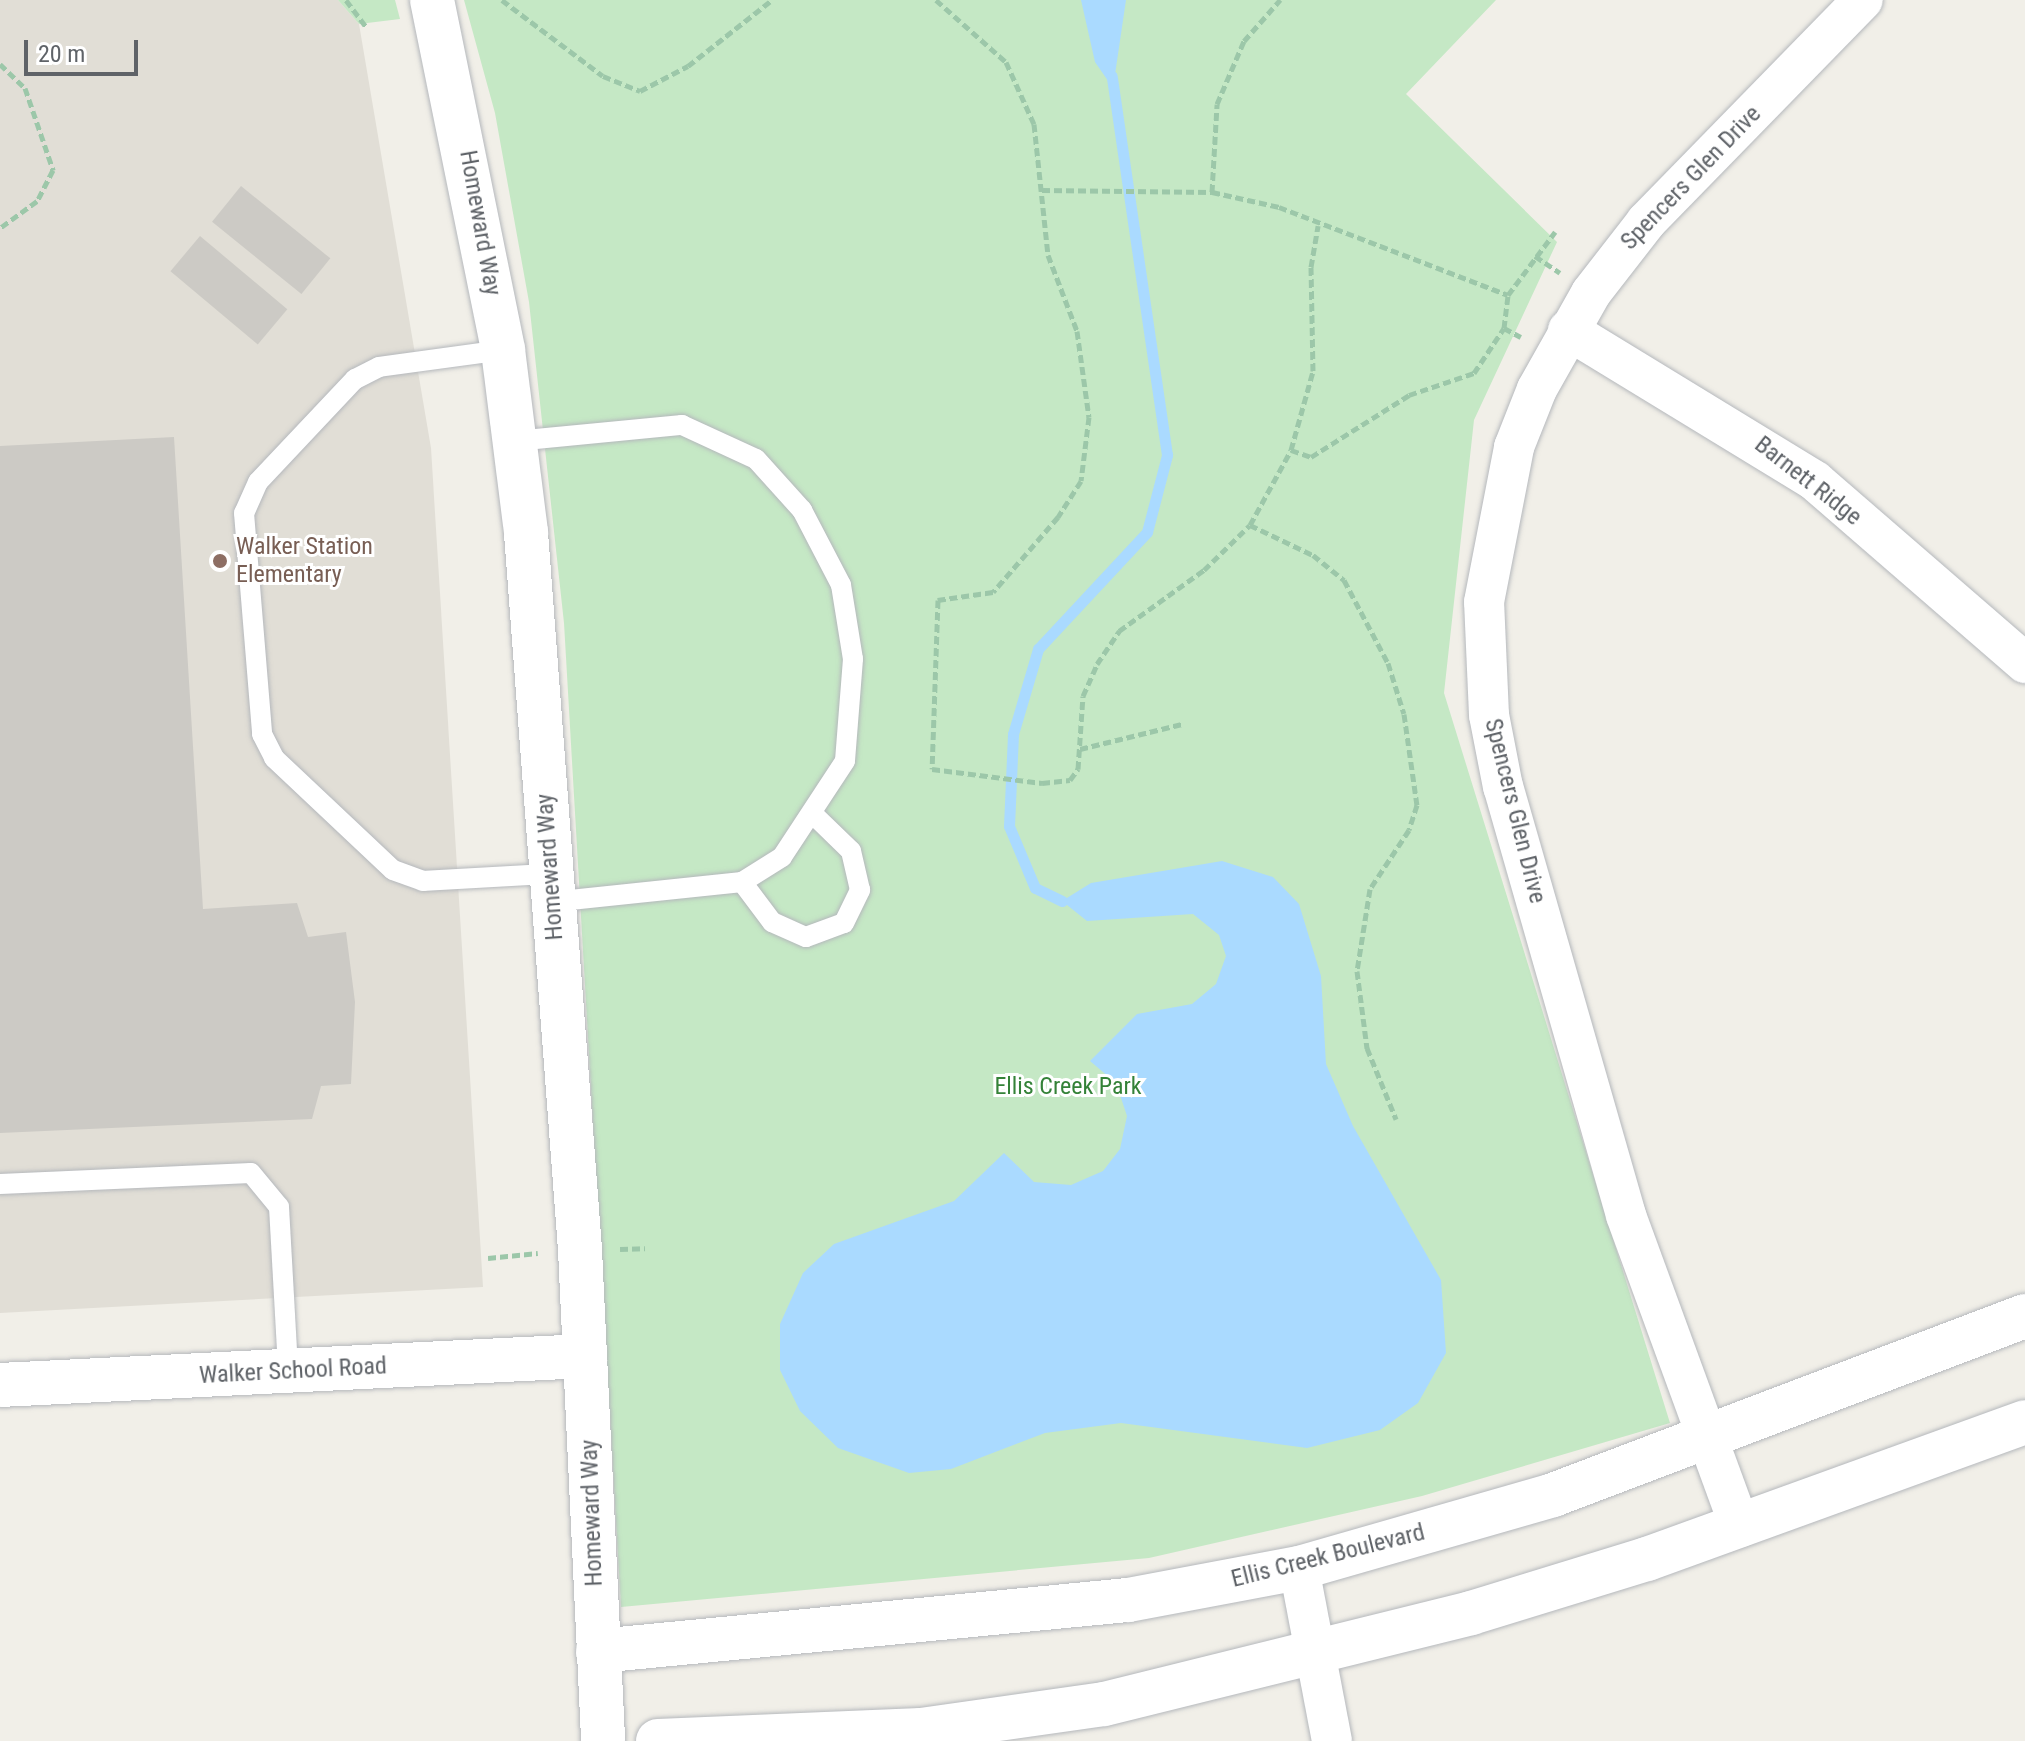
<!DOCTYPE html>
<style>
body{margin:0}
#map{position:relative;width:2025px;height:1741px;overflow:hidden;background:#f1efe8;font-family:"Roboto Condensed",sans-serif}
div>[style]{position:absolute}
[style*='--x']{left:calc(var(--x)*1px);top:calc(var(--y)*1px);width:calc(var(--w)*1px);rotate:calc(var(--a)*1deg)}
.education>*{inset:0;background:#e1ded6}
.green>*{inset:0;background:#c5e8c5}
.water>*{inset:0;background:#aadaff}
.stream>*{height:11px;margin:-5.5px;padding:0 5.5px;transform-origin:5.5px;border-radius:5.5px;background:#aadaff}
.building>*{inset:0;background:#cccac5;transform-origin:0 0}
.path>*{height:5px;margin-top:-2.5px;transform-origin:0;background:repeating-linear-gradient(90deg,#9cc7a9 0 8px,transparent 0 12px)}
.roads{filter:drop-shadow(0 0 2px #b5b8bc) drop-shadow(0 0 2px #b5b8bc)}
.service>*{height:20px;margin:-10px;padding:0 10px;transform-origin:10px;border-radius:10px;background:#fff}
.minor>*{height:40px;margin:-20px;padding:0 20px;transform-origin:20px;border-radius:20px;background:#fff}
.tertiary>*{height:44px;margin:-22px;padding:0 22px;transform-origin:22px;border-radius:22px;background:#fff}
.dots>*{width:22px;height:22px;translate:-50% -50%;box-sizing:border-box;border:4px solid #fff;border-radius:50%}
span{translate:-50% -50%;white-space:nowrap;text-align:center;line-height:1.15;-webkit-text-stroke:6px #fff;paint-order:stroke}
.street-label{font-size:24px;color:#5f6368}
.education-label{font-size:24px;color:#785e54}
.left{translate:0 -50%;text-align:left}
.park-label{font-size:24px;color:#348238}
.scale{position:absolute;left:24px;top:40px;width:114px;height:36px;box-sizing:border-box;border:4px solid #5f6368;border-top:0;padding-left:10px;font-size:24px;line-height:28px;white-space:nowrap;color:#5f6368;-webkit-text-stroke:6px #fff;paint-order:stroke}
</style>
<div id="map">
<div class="education">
<i style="clip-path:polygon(0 0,338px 0,359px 24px,431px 448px,483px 1287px,0 1313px)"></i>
</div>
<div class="green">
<i style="clip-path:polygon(338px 0,395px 0,400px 19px,359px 24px)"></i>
<i style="clip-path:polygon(464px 0,1496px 0,1406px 94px,1557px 242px,1474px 420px,1444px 693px,1670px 1423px,1422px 1496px,1149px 1558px,621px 1607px,564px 623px,529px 302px,495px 113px)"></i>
</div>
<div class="water">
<i style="clip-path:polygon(1081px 0,1126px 0,1113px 88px,1095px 62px)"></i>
<i style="clip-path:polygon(1222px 861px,1273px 877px,1299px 904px,1321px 976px,1326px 1064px,1353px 1126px,1441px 1280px,1446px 1353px,1418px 1403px,1380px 1430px,1307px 1448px,1121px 1423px,1045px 1433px,951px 1469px,909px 1473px,838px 1448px,800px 1411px,780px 1370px,780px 1324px,803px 1273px,834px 1244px,954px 1201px,1004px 1153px,1034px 1182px,1071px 1185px,1103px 1171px,1120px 1149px,1127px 1116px,1116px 1083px,1090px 1061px,1137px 1014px,1192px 1004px,1216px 984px,1226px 956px,1219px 935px,1193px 914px,1087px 921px,1062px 901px,1091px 883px)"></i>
</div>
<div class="stream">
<i style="--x:1062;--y:901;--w:30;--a:-154"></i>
<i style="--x:1035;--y:888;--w:67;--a:-112.8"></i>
<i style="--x:1009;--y:826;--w:92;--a:-87.5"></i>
<i style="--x:1013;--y:734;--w:89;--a:-73.6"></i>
<i style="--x:1038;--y:649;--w:160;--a:-47"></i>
<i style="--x:1147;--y:532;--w:80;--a:-75.4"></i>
<i style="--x:1167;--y:455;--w:383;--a:-98.3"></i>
</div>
<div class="building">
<i style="left:241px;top:186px;width:115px;height:46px;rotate:39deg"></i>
<i style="left:200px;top:236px;width:114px;height:46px;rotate:40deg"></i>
<i style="clip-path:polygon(174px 437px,203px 909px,297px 903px,308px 937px,346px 932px,355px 1002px,351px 1084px,321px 1086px,312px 1119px,0 1133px,0 446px)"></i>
</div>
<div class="path">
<i style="--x:346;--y:0;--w:34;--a:53"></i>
<i style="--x:502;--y:0;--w:126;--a:37"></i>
<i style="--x:603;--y:76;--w:40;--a:22"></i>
<i style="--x:640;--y:91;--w:54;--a:-27.5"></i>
<i style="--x:688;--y:66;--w:107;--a:-38.2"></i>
<i style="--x:936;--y:0;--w:94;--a:41.5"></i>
<i style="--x:1006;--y:62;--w:68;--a:65.7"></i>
<i style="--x:1034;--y:124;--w:132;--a:83.9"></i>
<i style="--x:1048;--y:255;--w:81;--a:69.1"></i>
<i style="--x:1077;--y:331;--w:87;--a:82.1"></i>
<i style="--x:1089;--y:417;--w:64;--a:97.1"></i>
<i style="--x:1081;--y:481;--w:43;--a:122.6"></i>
<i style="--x:1058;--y:517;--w:99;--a:130.9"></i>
<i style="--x:993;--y:592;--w:56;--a:171.7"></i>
<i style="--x:938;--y:600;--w:169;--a:92"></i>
<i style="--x:932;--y:769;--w:111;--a:7.3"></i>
<i style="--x:1042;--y:783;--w:28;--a:-6"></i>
<i style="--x:1070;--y:780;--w:14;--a:-54"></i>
<i style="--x:1078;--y:769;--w:73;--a:-86.1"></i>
<i style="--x:1083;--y:696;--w:35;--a:-66"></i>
<i style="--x:1097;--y:664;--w:40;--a:-56"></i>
<i style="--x:1119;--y:631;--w:105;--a:-35.7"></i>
<i style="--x:1204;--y:570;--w:64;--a:-44.4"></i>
<i style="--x:1250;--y:525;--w:85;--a:-61.3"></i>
<i style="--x:1291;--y:450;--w:82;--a:-74.4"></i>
<i style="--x:1313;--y:371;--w:104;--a:-91.1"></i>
<i style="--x:1311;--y:267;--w:42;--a:-80.3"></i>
<i style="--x:0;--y:64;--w:35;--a:44"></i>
<i style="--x:25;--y:88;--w:87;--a:71.1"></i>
<i style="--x:53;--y:170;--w:35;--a:117"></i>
<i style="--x:37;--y:201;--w:46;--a:143.9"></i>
<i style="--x:1042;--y:190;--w:170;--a:0.7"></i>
<i style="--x:1212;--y:192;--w:69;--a:12.6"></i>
<i style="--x:1279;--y:207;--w:245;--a:21"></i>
<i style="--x:1212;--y:192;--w:88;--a:-86.7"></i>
<i style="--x:1217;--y:104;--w:69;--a:-66.8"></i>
<i style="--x:1244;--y:41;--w:55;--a:-48.7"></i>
<i style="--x:1535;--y:256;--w:30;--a:34"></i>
<i style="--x:1504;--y:328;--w:19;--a:28"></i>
<i style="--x:1291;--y:450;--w:21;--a:19"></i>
<i style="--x:1311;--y:457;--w:116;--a:-32.3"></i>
<i style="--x:1409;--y:395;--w:69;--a:-18.7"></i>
<i style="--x:1474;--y:373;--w:54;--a:-56.3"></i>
<i style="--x:1504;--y:328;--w:33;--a:-83"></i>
<i style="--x:1508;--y:295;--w:79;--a:-53.3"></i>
<i style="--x:1250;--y:525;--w:70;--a:25.5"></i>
<i style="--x:1313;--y:555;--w:40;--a:39"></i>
<i style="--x:1344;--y:580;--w:94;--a:62.1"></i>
<i style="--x:1388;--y:663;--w:53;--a:72.6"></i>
<i style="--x:1404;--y:714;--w:92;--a:81.9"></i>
<i style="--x:1417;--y:805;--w:26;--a:108"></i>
<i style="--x:1409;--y:830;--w:71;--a:123.5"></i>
<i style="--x:1370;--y:889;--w:83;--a:99"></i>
<i style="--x:1357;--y:971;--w:78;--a:82.6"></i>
<i style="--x:1367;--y:1048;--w:77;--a:67.8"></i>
<i style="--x:1080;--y:749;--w:105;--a:-13.8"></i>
<i style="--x:620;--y:1249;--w:25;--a:-2"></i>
<i style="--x:488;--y:1258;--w:50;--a:-5.7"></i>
</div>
<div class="roads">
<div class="service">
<i style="--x:503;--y:350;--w:125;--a:172.2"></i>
<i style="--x:379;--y:367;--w:27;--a:153"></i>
<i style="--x:355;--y:379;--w:141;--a:133.3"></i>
<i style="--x:258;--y:482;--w:34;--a:114"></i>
<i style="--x:244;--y:513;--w:222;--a:85.3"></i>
<i style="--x:262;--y:734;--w:27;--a:63"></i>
<i style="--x:274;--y:758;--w:163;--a:43.3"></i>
<i style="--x:393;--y:870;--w:32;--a:20"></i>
<i style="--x:423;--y:881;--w:127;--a:-3.2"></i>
<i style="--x:515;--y:441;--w:168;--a:-5.5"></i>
<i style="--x:682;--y:425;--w:81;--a:24.7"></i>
<i style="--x:756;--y:459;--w:69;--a:48"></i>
<i style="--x:802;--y:510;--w:85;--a:62.5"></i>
<i style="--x:841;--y:585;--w:75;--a:80.8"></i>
<i style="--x:853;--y:659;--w:102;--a:94.5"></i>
<i style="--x:845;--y:761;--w:115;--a:123.3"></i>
<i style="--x:782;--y:857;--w:47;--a:148"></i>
<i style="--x:742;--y:882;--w:192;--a:174"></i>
<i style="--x:742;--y:882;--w:50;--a:53.1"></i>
<i style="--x:772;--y:922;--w:37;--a:24"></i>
<i style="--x:806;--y:937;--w:40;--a:-20.2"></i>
<i style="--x:844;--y:923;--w:37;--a:-64"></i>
<i style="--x:860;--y:890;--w:40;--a:-103"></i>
<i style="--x:851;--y:851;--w:53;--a:-135.8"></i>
<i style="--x:0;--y:1184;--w:251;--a:-2.5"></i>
<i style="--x:251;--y:1173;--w:44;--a:50.5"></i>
<i style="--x:279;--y:1207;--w:163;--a:86.8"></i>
</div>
<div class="minor">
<i style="--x:1568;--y:330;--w:289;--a:31.4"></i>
<i style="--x:1815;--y:481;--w:278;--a:40.9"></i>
<i style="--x:1740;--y:1527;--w:332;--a:-110.1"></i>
<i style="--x:1626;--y:1215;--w:445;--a:-106"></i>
<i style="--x:1503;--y:787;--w:73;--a:-101"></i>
<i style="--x:1489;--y:715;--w:113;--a:-92.5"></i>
<i style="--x:1484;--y:602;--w:158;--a:-79"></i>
<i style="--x:1514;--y:447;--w:62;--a:-68.4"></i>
<i style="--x:1537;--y:389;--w:110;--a:-60.6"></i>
<i style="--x:1591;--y:293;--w:90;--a:-52.2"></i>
<i style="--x:1646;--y:222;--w:310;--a:-45.7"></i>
<i style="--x:1299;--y:1568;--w:176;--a:79.2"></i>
</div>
<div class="tertiary">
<i style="--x:432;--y:0;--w:357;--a:78.5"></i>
<i style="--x:503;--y:350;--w:184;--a:82.8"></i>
<i style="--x:526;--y:533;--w:719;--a:85.69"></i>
<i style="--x:580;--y:1250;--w:492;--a:87.3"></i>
<i style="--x:0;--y:1385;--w:586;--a:-2.84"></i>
<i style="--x:598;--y:1651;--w:532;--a:-5.5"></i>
<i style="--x:1128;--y:1600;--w:174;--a:-10.6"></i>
<i style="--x:1299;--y:1568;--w:264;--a:-16"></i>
<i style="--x:1553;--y:1495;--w:505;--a:-20.77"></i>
<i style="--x:658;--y:1741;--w:263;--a:-2.4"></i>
<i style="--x:921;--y:1730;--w:185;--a:-8.1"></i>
<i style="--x:1104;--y:1704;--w:378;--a:-13.9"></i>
<i style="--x:1471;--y:1613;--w:184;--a:-17.1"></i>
<i style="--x:1647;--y:1559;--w:402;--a:-19.9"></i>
</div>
</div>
<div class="dots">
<i style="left:220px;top:561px;background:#8d6e63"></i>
</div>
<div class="street-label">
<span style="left:1691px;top:178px;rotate:-46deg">Spencers Glen Drive</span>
<span style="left:480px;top:223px;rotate:80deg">Homeward Way</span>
<span style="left:1808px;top:481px;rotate:38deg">Barnett Ridge</span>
<span style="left:1515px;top:811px;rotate:76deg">Spencers Glen Drive</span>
<span style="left:550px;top:867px;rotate:-94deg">Homeward Way</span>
<span style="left:293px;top:1371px;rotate:-3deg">Walker School Road</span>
<span style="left:592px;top:1513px;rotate:-92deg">Homeward Way</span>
<span style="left:1328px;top:1556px;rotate:-14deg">Ellis Creek Boulevard</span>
</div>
<div class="education-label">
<span class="left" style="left:236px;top:561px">Walker Station<br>Elementary</span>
</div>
<div class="park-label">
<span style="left:1068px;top:1087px">Ellis Creek Park</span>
</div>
<div class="scale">20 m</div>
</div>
